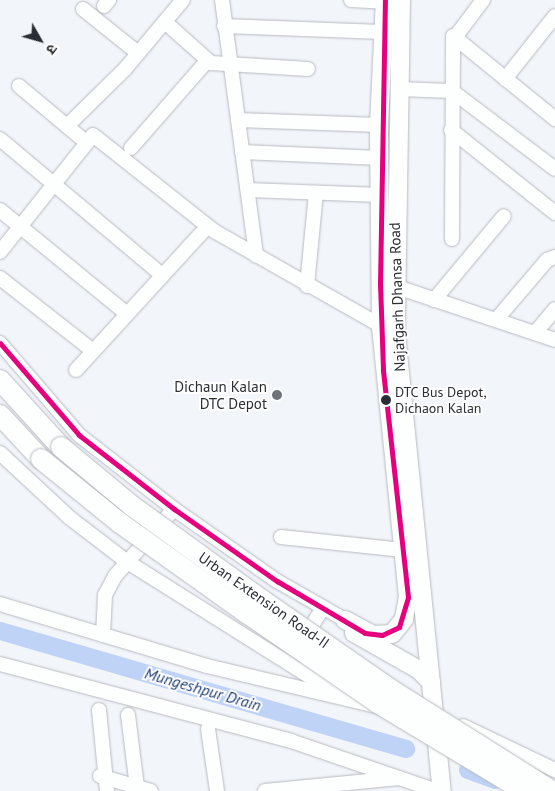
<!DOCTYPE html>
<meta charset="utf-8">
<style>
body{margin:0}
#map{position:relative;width:555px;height:791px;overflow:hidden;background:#f2f5fa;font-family:"PT Sans","Noto Sans Devanagari",sans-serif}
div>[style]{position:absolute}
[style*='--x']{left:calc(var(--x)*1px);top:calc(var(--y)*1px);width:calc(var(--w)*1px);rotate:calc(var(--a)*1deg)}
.river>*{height:18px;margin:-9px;padding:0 9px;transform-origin:9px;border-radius:9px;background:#bfd3f7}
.roads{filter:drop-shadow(0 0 1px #b7babf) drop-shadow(0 0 1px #b7babf)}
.minor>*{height:14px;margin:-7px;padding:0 7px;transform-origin:7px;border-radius:7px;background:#fdfefe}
.major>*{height:18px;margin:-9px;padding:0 9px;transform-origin:9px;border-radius:9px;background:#fdfefe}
.highway>*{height:20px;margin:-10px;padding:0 10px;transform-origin:10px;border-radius:10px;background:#fdfefe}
.bridges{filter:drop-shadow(0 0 1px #b7babf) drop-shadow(0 0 1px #b7babf)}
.highway-bridge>*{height:20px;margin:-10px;padding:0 10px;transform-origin:10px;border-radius:10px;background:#fdfefe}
.bus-1>*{height:5px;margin:-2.5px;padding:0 2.5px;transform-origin:2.5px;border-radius:2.5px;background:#e5007d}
.dots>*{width:14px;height:14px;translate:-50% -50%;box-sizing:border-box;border:2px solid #fff;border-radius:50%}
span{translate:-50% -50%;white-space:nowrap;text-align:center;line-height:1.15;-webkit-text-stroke:4px #fff;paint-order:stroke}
.bus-label{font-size:14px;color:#2a2e34}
.left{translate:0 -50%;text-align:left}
.street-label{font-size:15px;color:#2a2e34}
.poi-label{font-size:15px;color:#2a2e34}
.right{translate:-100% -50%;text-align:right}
.water-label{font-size:16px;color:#1b3a74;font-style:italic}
.north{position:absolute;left:15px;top:15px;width:50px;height:50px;-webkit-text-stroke:4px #fff;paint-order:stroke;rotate:128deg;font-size:14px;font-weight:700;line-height:20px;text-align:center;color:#2a2e34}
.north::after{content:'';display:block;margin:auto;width:18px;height:22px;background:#2a2e34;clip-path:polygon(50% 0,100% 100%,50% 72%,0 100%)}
</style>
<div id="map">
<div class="river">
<i style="--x:0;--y:631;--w:423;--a:16.2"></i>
<i style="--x:468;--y:770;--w:29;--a:20"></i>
</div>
<div class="roads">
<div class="minor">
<i style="--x:222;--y:0;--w:258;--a:82.4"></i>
<i style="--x:351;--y:0;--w:33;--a:3"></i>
<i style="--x:104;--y:6;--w:8;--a:-50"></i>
<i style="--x:83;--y:9;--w:70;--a:38.7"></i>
<i style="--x:165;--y:22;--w:62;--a:41.7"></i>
<i style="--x:211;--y:63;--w:97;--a:3.5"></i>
<i style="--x:224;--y:26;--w:158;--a:2.2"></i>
<i style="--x:453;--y:36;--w:132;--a:39.1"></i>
<i style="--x:505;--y:79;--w:80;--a:-51.6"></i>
<i style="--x:19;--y:86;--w:87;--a:39.9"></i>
<i style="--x:398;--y:89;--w:54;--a:2.1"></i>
<i style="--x:452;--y:91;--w:129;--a:37.1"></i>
<i style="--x:238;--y:120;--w:141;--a:2"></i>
<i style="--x:67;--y:126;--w:81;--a:-44.5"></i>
<i style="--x:125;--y:69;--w:90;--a:-50"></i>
<i style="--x:451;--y:130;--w:133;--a:38.6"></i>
<i style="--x:0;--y:139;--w:212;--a:40"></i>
<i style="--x:131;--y:148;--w:116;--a:-48.9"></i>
<i style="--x:242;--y:152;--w:138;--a:2.5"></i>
<i style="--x:248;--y:190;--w:132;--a:2.2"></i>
<i style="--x:0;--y:210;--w:164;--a:39.3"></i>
<i style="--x:452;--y:239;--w:199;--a:-89.7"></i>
<i style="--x:453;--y:40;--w:50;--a:-53.1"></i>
<i style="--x:0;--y:252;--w:149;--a:-51.5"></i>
<i style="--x:93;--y:135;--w:154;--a:38.4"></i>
<i style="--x:214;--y:231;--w:200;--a:29.6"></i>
<i style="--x:0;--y:278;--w:118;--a:38.1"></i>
<i style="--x:388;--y:284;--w:176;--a:18.5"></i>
<i style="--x:307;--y:286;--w:93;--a:-84.5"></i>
<i style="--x:434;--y:300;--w:109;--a:-50.2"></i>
<i style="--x:496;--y:320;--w:79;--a:-49.6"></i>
<i style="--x:547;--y:260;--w:9;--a:-21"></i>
<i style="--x:535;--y:333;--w:31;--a:-50"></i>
<i style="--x:0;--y:343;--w:121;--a:49.3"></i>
<i style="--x:79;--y:435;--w:120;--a:37.9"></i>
<i style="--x:174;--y:509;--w:126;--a:35"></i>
<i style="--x:277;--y:581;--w:78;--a:29.8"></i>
<i style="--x:76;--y:370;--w:195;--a:-47.5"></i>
<i style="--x:0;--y:453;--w:96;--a:42.9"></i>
<i style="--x:70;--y:518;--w:71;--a:37.5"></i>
<i style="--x:126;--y:561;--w:249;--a:32.2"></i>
<i style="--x:281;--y:537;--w:122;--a:6.1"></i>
<i style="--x:0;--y:604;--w:216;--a:16.7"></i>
<i style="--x:207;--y:666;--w:178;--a:13.3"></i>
<i style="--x:103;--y:635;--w:40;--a:-87.1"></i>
<i style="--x:105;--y:595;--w:21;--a:-62"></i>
<i style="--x:115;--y:576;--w:89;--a:-48.6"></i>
<i style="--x:304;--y:639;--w:37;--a:-59"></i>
<i style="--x:0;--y:664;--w:301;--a:14.8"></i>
<i style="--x:291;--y:741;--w:154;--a:18.9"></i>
<i style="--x:99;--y:710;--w:81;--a:84.4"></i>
<i style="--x:128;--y:715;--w:73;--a:82.9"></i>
<i style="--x:463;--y:726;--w:102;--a:25.6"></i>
<i style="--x:208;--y:729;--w:63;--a:81.7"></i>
<i style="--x:100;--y:776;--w:53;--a:16.4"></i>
<i style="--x:265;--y:791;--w:135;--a:-5.5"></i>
</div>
<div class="major">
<i style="--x:401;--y:0;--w:333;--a:90.9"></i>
<i style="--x:396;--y:333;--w:460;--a:84.3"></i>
<i style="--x:345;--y:620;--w:32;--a:28"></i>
<i style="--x:373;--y:635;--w:19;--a:-3"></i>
<i style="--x:392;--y:634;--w:19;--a:-51"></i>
<i style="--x:404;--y:619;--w:22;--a:-80"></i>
<i style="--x:408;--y:597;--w:270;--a:-95.7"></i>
<i style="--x:381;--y:328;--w:203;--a:-90.6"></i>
<i style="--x:379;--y:125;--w:125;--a:-87.3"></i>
<i style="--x:354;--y:633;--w:75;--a:29.6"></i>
<i style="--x:419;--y:670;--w:17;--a:45"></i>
</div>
<div class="highway">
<i style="--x:0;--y:380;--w:91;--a:47.7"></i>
<i style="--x:0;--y:415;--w:60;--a:47"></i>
</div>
</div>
<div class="bridges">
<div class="highway-bridge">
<i style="--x:61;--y:447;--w:92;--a:39.7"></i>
<i style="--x:132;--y:506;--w:160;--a:35.9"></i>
<i style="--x:262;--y:600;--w:156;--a:34.8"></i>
<i style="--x:390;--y:689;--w:191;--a:32.2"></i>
<i style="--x:41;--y:459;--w:102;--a:39"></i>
<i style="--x:120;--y:523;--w:157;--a:35.4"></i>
<i style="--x:248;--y:614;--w:158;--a:34.4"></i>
<i style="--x:378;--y:703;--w:170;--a:31.1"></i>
</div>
</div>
<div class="bus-1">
<i style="--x:0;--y:343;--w:121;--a:49.3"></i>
<i style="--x:79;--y:435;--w:120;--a:37.9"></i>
<i style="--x:174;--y:509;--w:126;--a:35"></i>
<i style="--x:277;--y:581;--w:102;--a:30.6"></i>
<i style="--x:365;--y:633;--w:17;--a:7"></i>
<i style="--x:382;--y:635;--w:19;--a:-25"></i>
<i style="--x:399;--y:627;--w:31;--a:-73"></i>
<i style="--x:408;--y:597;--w:229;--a:-96.3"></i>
<i style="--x:383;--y:369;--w:85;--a:-92"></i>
<i style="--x:380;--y:284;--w:284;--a:-89"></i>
</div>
<div class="dots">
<i style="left:277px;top:395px;background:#707479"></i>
<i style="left:386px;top:400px;background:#2a2e34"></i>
</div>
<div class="bus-label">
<span class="left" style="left:395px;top:400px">DTC Bus Depot,<br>Dichaon Kalan</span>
</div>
<div class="street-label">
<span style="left:397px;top:297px;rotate:-92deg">Najafgarh Dhansa Road</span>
<span style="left:264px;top:600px;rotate:35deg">Urban Extension Road-II</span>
</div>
<div class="poi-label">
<span class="right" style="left:267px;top:395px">Dichaun Kalan<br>DTC Depot</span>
</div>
<div class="water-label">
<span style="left:203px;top:689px;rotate:16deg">Mungeshpur Drain</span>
</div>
<div class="north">उ</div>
</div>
